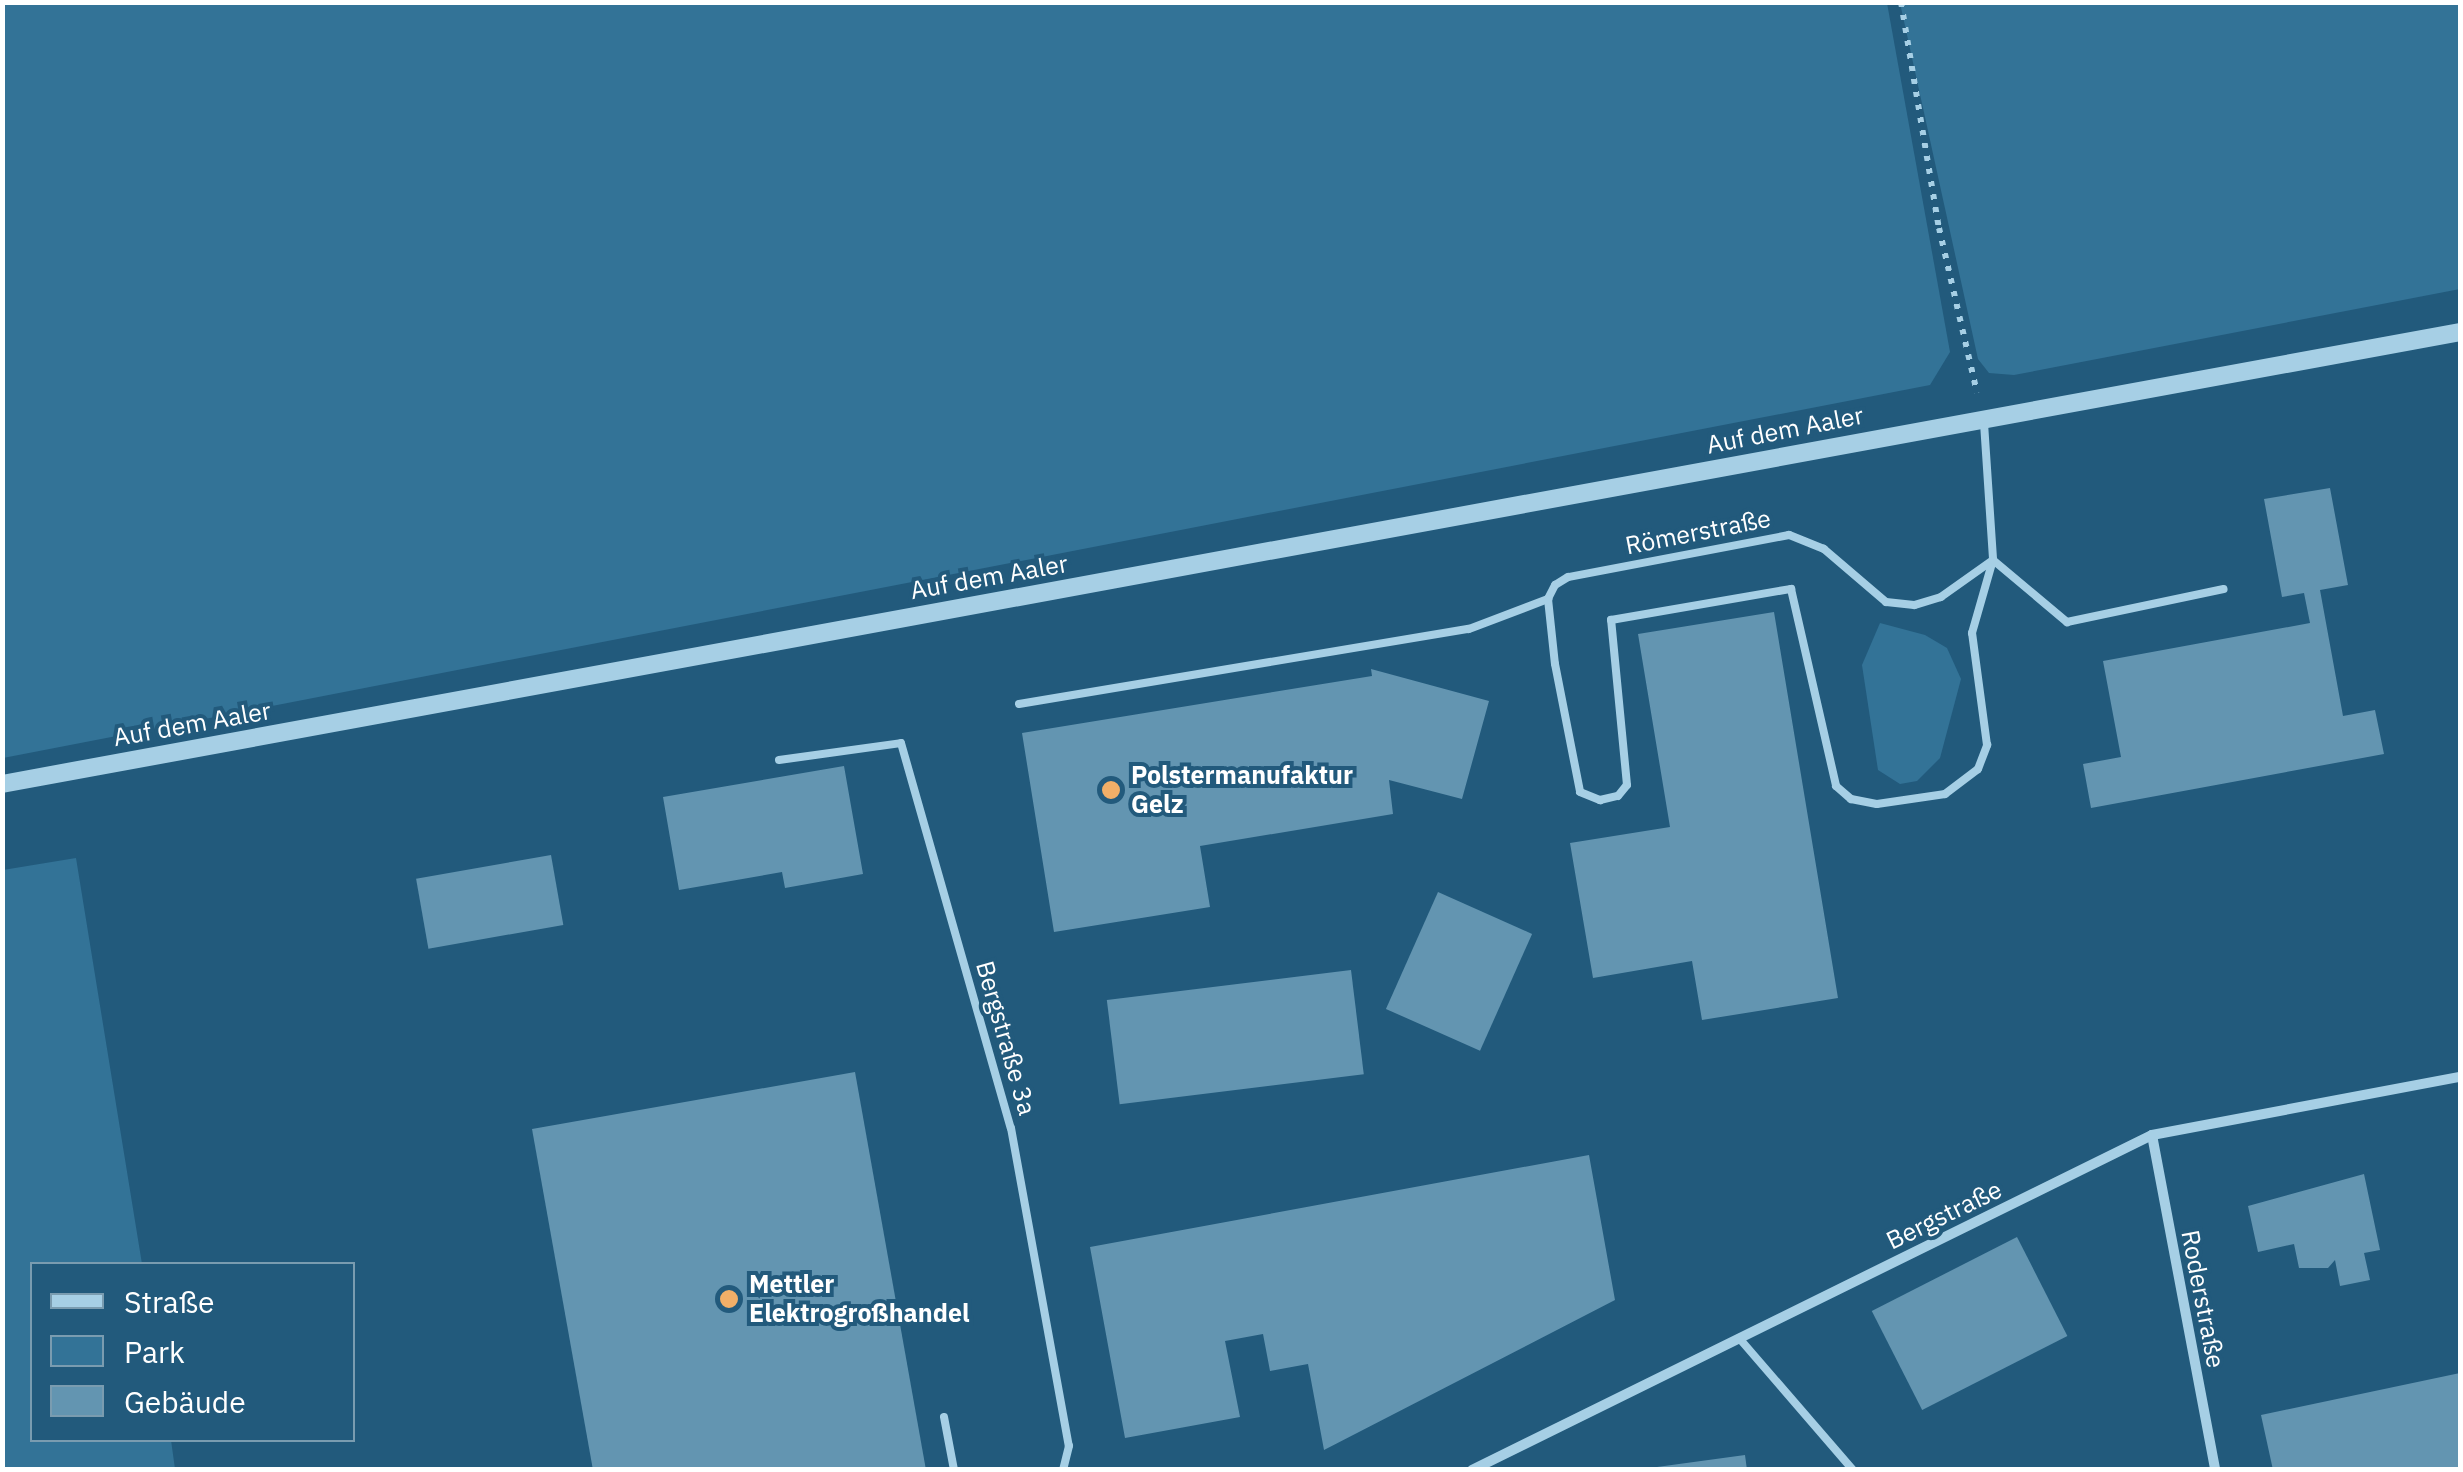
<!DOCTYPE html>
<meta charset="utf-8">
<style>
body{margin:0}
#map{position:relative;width:2463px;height:1472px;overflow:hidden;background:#225a7c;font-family:"IBM Plex Sans",sans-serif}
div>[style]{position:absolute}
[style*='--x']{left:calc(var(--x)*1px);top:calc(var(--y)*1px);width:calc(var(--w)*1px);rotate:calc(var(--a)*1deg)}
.green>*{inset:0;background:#337397}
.building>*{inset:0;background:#6395b1;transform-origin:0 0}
.path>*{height:6px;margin-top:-3px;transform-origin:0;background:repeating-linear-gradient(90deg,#a6cfe5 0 5px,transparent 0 13px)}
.service>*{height:8px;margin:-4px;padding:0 4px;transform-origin:4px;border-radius:4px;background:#a6cfe5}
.minor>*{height:10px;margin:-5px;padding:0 5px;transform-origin:5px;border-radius:5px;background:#a6cfe5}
.tertiary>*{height:18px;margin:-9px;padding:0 9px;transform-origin:9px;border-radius:9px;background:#a6cfe5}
.dots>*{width:28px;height:28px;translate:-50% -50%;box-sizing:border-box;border:5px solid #225a7c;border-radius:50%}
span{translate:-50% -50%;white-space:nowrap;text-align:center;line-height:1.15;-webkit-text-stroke:8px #225a7c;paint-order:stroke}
.street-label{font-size:25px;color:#fff}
.poi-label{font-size:25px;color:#fff;font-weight:700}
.left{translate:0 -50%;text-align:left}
.frame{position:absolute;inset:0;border:5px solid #fff;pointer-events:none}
.legend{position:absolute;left:30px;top:1262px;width:325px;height:180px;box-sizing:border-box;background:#225a7c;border:2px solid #7a9cb0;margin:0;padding:12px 18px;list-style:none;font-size:30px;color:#fff}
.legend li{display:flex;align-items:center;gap:20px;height:50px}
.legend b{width:50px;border:2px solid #7a9cb0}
</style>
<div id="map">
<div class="green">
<i style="clip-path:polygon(3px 2px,1887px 3px,1950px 352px,1930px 385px,3px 758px)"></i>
<i style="clip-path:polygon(1900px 3px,2460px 3px,2460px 289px,2014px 375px,1989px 373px,1978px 359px)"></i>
<i style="clip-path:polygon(1880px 623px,1925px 635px,1947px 648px,1961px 679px,1940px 758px,1917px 781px,1900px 784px,1878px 770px,1862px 665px)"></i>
<i style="clip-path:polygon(76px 858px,142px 1264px,32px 1264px,32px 1440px,171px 1440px,175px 1469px,3px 1469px,3px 870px)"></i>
</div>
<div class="building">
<i style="clip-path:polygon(2330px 488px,2348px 585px,2320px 590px,2343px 716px,2375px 710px,2384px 754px,2091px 808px,2083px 764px,2121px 757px,2103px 661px,2310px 623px,2304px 593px,2282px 597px,2264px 499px)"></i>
<i style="clip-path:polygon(1774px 612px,1838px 998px,1702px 1020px,1692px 961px,1593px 978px,1570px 843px,1670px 827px,1638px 634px)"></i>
<i style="clip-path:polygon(1371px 669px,1489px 701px,1462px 799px,1389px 780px,1393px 814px,1200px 846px,1210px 907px,1054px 932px,1022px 733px,1372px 676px)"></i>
<i style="clip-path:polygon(844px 766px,863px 874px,785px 888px,782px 872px,679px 890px,663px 797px)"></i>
<i style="left:551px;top:855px;width:71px;height:137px;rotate:80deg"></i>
<i style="left:1438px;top:892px;width:103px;height:128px;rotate:24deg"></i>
<i style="left:1351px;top:970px;width:105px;height:246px;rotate:83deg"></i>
<i style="clip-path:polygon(855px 1072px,926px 1470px,593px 1470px,532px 1129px)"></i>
<i style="clip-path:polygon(1589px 1155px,1615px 1300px,1324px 1450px,1308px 1364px,1270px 1371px,1263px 1334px,1225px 1341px,1240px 1417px,1125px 1438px,1090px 1247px)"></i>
<i style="clip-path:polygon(2364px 1174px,2380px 1250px,2364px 1253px,2370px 1280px,2340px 1286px,2335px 1260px,2328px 1268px,2299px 1268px,2294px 1244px,2258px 1252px,2248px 1206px)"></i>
<i style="left:2017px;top:1237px;width:111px;height:163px;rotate:63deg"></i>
<i style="clip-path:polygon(2460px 1373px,2460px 1470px,2273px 1470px,2261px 1415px)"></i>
<i style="clip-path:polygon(1745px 1455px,1747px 1470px,1657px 1470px,1657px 1467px)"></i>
</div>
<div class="path">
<i style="--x:1901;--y:2;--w:229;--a:80.5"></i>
<i style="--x:1939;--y:228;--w:169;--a:77"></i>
</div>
<div class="service">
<i style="--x:1984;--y:423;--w:137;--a:86.2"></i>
<i style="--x:1993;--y:560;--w:64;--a:144.6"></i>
<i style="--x:1941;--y:597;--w:28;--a:163"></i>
<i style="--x:1914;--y:605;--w:28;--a:-174"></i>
<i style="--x:1886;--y:602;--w:82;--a:-139.5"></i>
<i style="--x:1824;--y:549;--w:38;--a:-158"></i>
<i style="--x:1789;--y:535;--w:225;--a:169.2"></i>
<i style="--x:1568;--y:577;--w:15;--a:148"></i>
<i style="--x:1555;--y:585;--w:16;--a:117"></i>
<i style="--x:1548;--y:599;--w:65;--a:83.9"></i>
<i style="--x:1555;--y:664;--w:130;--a:78.9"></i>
<i style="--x:1580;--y:792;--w:22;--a:22"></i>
<i style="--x:1600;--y:800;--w:18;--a:-13"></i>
<i style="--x:1618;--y:796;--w:14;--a:-51"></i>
<i style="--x:1627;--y:785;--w:166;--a:-95.5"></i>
<i style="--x:1611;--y:620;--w:183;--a:-9.8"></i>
<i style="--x:1791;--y:589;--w:202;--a:77.1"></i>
<i style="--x:1836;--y:786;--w:20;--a:41"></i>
<i style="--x:1851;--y:799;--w:26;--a:11"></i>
<i style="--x:1877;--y:804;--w:69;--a:-8.4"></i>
<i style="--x:1945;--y:794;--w:41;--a:-37.1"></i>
<i style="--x:1978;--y:769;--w:26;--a:-69"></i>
<i style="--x:1987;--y:745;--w:113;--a:-97.6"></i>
<i style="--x:1972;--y:633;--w:76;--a:-74"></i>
<i style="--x:1993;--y:560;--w:97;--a:40"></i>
<i style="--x:2067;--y:622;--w:160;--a:-11.9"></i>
<i style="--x:1019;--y:704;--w:456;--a:-9.5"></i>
<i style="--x:1469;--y:629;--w:85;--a:-20.8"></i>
<i style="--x:779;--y:760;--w:123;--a:-7.9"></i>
<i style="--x:901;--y:743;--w:400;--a:74.1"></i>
<i style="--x:1011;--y:1128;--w:323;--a:79.7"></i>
<i style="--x:1069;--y:1446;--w:25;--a:104"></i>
<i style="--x:1739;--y:1338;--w:174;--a:49.2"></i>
<i style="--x:944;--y:1417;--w:54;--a:79.3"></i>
</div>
<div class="minor">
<i style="--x:2152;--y:1135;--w:341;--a:79.3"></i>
<i style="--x:1472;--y:1470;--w:758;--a:-26.23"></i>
<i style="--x:2152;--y:1135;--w:313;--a:-10.7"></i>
</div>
<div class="tertiary">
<i style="--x:2;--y:784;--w:2499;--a:-10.42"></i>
</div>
<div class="dots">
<i style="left:1111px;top:790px;background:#f1af68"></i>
<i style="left:729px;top:1299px;background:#f1af68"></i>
</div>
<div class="street-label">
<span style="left:1785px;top:430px;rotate:-11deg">Auf dem Aaler</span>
<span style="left:1698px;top:532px;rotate:-11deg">Römerstraße</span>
<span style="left:989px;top:577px;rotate:-10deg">Auf dem Aaler</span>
<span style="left:192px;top:724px;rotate:-10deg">Auf dem Aaler</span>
<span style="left:1006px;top:1038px;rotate:74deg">Bergstraße 3a</span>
<span style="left:1944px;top:1215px;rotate:-26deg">Bergstraße</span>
<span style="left:2203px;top:1299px;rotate:79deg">Roderstraße</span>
</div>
<div class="poi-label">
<span class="left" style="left:1131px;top:790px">Polstermanufaktur<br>Gelz</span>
<span class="left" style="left:749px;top:1299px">Mettler<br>Elektrogroßhandel</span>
</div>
<div class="frame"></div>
<ul class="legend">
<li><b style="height:12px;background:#a6cfe5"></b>Straße</li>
<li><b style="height:28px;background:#337397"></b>Park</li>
<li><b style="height:28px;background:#6395b1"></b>Gebäude</li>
</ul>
</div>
